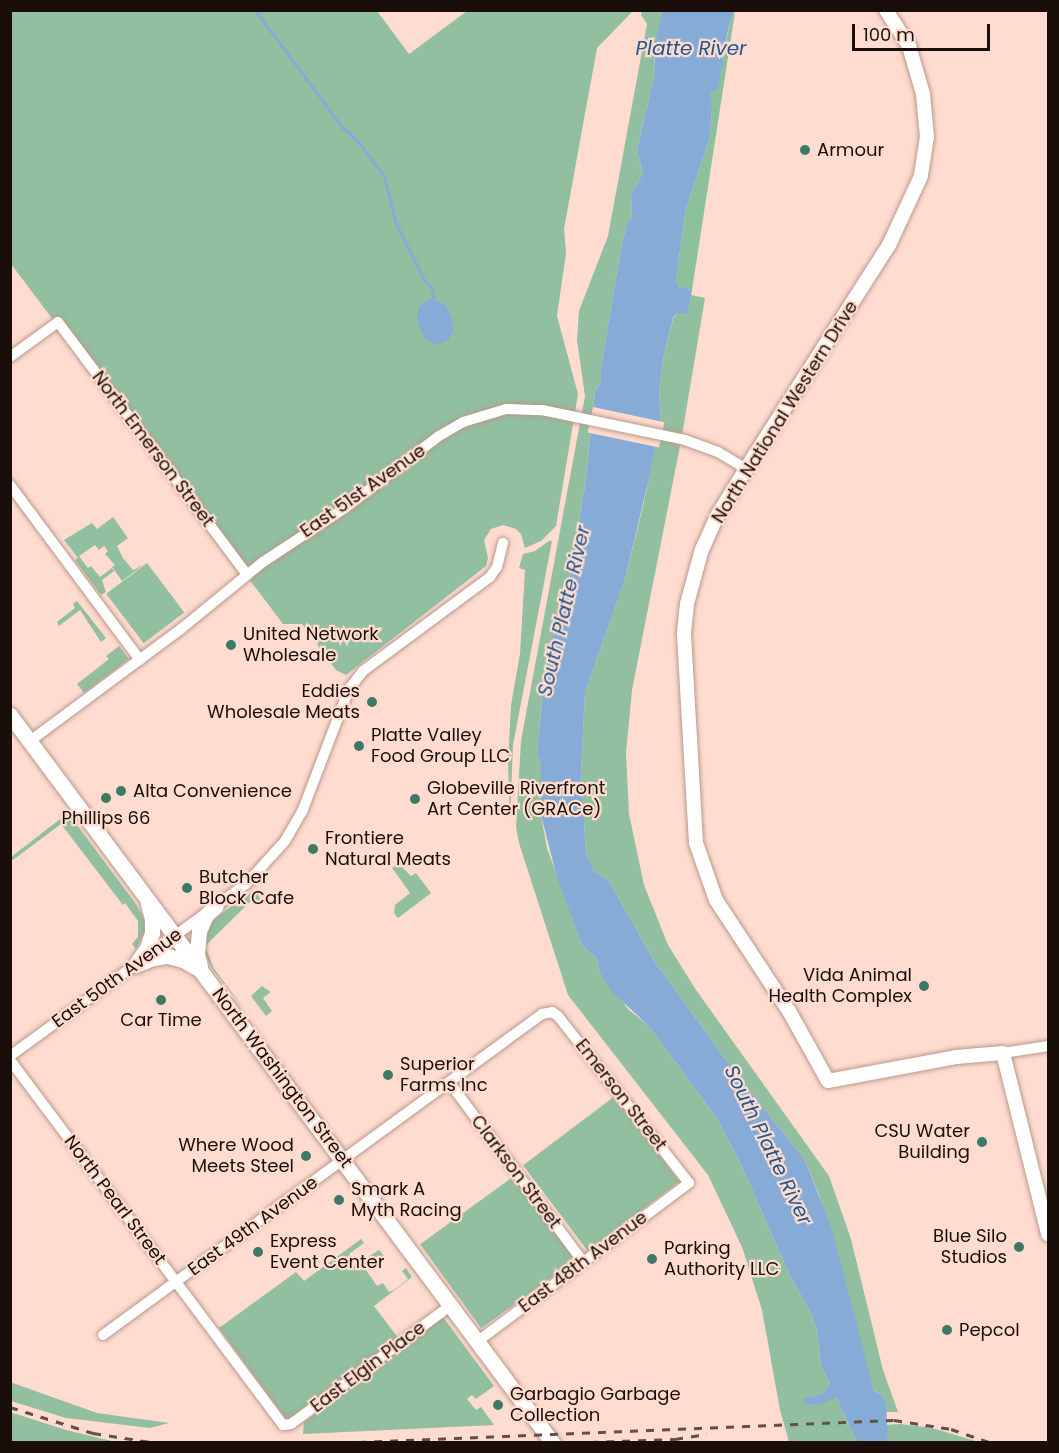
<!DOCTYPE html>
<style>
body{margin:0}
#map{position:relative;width:1059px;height:1453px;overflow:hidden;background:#ffdccf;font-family:Poppins,sans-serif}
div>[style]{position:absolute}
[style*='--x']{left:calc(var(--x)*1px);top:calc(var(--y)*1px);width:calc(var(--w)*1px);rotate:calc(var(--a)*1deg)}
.green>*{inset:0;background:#91bf9f;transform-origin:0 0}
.forest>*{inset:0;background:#8dc19d}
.water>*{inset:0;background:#86abd7}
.pier>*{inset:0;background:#ffdccf;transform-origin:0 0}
.stream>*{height:3px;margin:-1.5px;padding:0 1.5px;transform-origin:1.5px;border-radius:1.5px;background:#86abd7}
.roads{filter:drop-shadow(0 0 2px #b9998d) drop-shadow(0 0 2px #b9998d)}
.minor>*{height:10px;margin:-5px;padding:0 5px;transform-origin:5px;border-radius:5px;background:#fff}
.tertiary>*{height:14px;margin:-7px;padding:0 7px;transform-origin:7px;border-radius:7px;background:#fff}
.secondary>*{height:15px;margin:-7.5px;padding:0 7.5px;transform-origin:7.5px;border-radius:7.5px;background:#fff}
.rail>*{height:3px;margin-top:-1.5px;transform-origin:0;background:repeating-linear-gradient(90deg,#635048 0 8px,transparent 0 16px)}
.dots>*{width:16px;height:16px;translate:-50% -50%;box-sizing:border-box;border:3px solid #ffdccf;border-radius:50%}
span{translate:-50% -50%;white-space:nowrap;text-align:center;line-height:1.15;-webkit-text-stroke:4.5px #ffdccf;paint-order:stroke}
.poi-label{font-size:18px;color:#190e09}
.left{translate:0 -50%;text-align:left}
.right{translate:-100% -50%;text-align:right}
.street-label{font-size:18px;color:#190e09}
.water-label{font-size:20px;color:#22568d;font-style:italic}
.frame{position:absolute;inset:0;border:12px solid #190e09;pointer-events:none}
.scale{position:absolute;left:852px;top:24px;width:138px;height:27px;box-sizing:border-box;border:3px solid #190e09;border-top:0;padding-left:8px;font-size:18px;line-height:21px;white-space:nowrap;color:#190e09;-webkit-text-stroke:4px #ffdccf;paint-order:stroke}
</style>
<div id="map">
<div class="green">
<i style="clip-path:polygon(11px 11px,377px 11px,409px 54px,467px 11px,633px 11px,597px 48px,564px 229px,566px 253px,557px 316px,578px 394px,556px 526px,541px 541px,525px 548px,521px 534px,516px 529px,503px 525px,491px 529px,484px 540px,488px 558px,486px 566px,346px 675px,336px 670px,302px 624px,283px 624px,11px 264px)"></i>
<i style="clip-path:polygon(642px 11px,662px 11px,654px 58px,654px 77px,637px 150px,643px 173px,631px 195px,632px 218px,627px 222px,621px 248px,601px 367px,601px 383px,595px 391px,585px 486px,576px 538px,578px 559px,565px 587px,564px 598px,569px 602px,569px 608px,559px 615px,544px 679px,537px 754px,541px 764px,541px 816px,547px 848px,582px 945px,597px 959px,600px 973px,629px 1010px,648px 1025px,716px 1117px,740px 1162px,791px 1278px,809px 1309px,817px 1330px,821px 1366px,830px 1383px,822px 1394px,804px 1399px,836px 1397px,857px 1442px,789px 1442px,780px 1410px,762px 1310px,742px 1247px,708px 1175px,568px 995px,519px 843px,516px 827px,521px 741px,585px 396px,577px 340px,579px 311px,608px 236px,647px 24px,641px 15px)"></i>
<i style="clip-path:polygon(691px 295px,705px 298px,681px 441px,632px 690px,626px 753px,629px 814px,644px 885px,668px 945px,696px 990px,829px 1176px,851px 1239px,883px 1370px,898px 1412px,885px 1412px,886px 1403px,883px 1396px,874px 1391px,819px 1195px,805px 1160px,740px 1079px,654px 961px,609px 881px,594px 871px,586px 853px,581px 772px,585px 692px,625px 579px,643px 506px,661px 420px,659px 391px,664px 354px,673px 319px,677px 313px,688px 312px)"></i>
<i style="clip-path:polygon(113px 517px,128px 538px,117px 546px,123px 558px,133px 570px,143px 565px,122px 581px,112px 567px,115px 565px,105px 554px,108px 551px,104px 546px,99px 550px,95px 545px,79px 556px,88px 568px,91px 566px,100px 577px,112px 568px,114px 571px,102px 580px,106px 592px,101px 595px,75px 560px,78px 558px,64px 540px,92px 523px,97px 529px)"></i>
<i style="clip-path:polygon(549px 541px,552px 541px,513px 745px,510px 820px,508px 763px,511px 705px,520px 654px,525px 570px,519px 568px,523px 554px,535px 551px)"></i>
<i style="left:147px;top:563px;width:62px;height:51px;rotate:53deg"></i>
<i style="clip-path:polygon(77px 601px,106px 638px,101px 642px,80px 610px,59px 626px,57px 622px,75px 608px,73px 604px)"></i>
<i style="clip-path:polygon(119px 646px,129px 659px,84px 693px,77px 684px,109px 659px,106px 656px)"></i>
<i style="clip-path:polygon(68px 813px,136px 904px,144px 919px,145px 931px,136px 949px,132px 944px,138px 937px,138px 921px,125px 903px,123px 905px,61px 824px,13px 860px,11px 857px)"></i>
<i style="clip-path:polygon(398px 863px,411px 876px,416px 873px,431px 893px,398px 918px,394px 913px,395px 905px,410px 893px,392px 868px)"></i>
<i style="clip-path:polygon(250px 892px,257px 892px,262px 903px,260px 905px,253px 899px,205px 946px,214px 969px,246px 1011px,213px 970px,203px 951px,207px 925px)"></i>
<i style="clip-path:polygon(262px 986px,271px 992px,263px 998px,272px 1011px,266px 1016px,251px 996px)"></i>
<i style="left:615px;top:1096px;width:107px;height:115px;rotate:53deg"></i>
<i style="left:514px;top:1176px;width:104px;height:116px;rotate:54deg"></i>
<i style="clip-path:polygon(361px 1239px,364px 1243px,349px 1254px,352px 1259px,350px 1262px,354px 1266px,379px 1250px,384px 1256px,366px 1270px,377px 1286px,383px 1283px,389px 1292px,394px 1290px,408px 1279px,402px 1271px,406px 1268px,412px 1277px,374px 1306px,399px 1339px,288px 1422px,219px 1328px,296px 1272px,304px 1281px)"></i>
<i style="clip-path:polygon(443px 1317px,494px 1386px,476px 1399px,472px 1395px,467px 1399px,476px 1410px,481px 1407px,494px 1425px,303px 1434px,304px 1422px)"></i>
<i style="clip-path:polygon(10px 1382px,97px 1413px,169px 1423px,150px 1428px,66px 1418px,11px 1401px)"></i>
<i style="clip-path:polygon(10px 1412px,66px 1430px,116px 1442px,11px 1442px)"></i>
<i style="clip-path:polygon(900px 1424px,932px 1428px,979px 1442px,888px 1442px,886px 1425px)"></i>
</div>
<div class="forest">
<i style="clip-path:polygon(735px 12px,692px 290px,685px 289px,679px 287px,676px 280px,686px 208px,709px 139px,712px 112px,709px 103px,710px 93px,725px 54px,729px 24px)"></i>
</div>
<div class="water">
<i style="clip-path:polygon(662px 11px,735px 11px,729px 24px,718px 89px,710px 93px,712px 112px,709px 139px,686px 208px,676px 280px,679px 287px,692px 290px,688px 313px,677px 313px,673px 318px,664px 354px,659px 391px,661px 420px,650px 474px,625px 579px,585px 692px,581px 772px,586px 853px,594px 871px,609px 881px,654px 961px,740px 1079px,805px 1160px,832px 1230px,874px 1391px,883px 1396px,886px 1403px,888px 1442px,857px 1442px,836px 1397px,820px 1405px,805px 1404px,803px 1399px,822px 1394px,830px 1383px,821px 1366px,817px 1330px,809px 1309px,791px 1278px,740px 1162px,716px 1117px,648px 1025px,613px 993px,600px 973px,597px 959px,582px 945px,557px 878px,541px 815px,541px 764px,537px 754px,544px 679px,559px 615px,569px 608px,569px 602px,564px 598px,565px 587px,578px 559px,576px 538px,585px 486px,595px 391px,601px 383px,601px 367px,621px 248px,627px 222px,632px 218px,631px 195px,643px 173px,637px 150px,654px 77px,655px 45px)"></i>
<i style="clip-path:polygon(430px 299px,445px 304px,452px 319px,453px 331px,449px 339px,440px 344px,434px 344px,425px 339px,418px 323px,417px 314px,421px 304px)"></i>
</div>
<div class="pier">
<i style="left:593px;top:407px;width:73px;height:26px;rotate:12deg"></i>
</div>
<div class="stream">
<i style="--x:255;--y:10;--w:146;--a:53.4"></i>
<i style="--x:342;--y:127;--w:20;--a:41"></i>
<i style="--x:357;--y:140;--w:45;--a:53.1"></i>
<i style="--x:384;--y:176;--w:49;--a:76"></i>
<i style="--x:396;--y:224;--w:63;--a:63.4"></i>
<i style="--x:424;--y:280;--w:10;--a:45"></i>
<i style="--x:431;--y:287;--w:12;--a:76"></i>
</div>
<div class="roads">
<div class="minor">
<i style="--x:10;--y:357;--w:59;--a:-36.1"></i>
<i style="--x:58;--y:322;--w:316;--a:53.2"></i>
<i style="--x:10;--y:485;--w:218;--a:53.4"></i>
<i style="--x:30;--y:741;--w:188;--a:-36.6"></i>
<i style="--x:181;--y:629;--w:106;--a:-39.3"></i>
<i style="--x:263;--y:562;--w:98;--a:-33.4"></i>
<i style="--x:345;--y:508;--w:118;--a:-37.5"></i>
<i style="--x:439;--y:436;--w:28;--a:-30"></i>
<i style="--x:463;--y:422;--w:45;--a:-16.8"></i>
<i style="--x:506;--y:409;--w:36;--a:2"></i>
<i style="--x:542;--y:410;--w:146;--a:11.8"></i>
<i style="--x:685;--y:440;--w:35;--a:20"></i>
<i style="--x:718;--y:452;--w:33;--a:31"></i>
<i style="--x:1003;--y:1053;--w:46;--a:-8.8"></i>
<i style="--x:10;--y:1056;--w:292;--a:-36.1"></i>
<i style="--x:246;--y:884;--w:58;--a:-47.8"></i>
<i style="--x:285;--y:841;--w:34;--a:-60"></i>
<i style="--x:302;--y:812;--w:132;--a:-69.1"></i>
<i style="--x:349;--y:689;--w:23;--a:-52"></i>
<i style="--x:363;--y:671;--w:158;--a:-36.5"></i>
<i style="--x:490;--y:577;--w:12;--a:-55"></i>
<i style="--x:497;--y:567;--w:25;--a:-76"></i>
<i style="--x:10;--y:1060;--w:456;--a:53.2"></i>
<i style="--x:283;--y:1425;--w:8;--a:-7"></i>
<i style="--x:291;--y:1424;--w:199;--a:-36.6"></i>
<i style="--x:449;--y:1082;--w:224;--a:53.3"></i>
<i style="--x:103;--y:1335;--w:544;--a:-36.17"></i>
<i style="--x:542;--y:1014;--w:10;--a:-11"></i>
<i style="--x:552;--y:1012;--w:7;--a:34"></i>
<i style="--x:558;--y:1016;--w:212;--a:51.9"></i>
<i style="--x:689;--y:1183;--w:264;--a:143.2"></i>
</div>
<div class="tertiary">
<i style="--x:886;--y:10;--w:43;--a:57.4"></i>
<i style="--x:909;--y:46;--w:50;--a:73.7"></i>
<i style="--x:923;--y:94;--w:43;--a:84.7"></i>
<i style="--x:927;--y:137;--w:39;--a:99"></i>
<i style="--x:921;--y:176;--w:76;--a:114.9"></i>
<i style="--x:889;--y:245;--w:266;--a:122.6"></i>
<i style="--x:746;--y:469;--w:55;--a:121.7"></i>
<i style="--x:717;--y:516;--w:36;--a:114"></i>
<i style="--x:702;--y:549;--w:57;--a:105.3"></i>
<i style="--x:687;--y:604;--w:31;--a:96"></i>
<i style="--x:684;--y:635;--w:208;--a:86.7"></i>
<i style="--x:696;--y:843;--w:60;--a:70.7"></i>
<i style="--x:716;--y:900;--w:133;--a:56.7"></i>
<i style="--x:789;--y:1011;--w:80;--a:60.9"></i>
<i style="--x:828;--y:1081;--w:130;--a:-10.6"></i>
<i style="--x:956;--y:1057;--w:47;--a:-4.9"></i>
<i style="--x:1003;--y:1053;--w:187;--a:76"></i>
</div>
<div class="secondary">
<i style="--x:10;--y:715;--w:907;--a:53.29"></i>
<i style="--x:135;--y:965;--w:21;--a:-55"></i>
<i style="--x:147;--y:948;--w:16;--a:-72"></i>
<i style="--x:152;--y:933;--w:14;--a:-90"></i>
<i style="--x:152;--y:919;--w:16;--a:-105"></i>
<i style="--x:135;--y:965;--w:19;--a:-21"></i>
<i style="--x:153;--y:958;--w:15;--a:-8"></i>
<i style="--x:168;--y:956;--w:16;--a:15"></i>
<i style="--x:183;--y:960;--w:16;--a:30"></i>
<i style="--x:200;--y:966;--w:12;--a:-104"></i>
<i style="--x:197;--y:954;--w:23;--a:-85"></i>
<i style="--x:199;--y:931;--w:17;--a:-66"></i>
<i style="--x:206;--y:915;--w:13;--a:-42"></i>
</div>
</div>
<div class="rail">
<i style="--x:10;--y:1407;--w:87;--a:17.4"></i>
<i style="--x:93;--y:1433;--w:58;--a:9"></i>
<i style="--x:358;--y:1442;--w:536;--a:-2.35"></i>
<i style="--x:894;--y:1420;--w:58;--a:9"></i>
<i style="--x:951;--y:1429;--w:40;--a:18.9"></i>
<i style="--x:590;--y:1442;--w:85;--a:-2"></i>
<i style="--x:675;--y:1439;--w:32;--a:-9"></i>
</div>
<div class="dots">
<i style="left:805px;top:150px;background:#3d7a66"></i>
<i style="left:231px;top:645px;background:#3d7a66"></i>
<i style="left:372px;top:702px;background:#3d7a66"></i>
<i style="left:359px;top:746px;background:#3d7a66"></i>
<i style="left:121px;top:791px;background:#3d7a66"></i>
<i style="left:106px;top:798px;background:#3d7a66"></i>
<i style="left:415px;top:799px;background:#3d7a66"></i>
<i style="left:313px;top:849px;background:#3d7a66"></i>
<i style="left:187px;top:888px;background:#3d7a66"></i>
<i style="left:924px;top:986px;background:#3d7a66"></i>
<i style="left:161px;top:1000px;background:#3d7a66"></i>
<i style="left:388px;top:1075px;background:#3d7a66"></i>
<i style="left:982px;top:1142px;background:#3d7a66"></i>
<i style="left:306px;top:1156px;background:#3d7a66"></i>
<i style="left:339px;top:1200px;background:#3d7a66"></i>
<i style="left:1019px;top:1247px;background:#3d7a66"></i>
<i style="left:258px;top:1252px;background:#3d7a66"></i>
<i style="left:652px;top:1259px;background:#3d7a66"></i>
<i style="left:947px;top:1330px;background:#3d7a66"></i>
<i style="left:498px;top:1405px;background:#3d7a66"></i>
</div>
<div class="poi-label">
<span class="left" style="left:817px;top:150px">Armour</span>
<span class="left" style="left:243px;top:645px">United Network<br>Wholesale</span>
<span class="right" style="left:360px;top:702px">Eddies<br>Wholesale Meats</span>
<span class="left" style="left:371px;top:746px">Platte Valley<br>Food Group LLC</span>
<span class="left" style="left:427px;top:799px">Globeville Riverfront<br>Art Center (GRACe)</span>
<span class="left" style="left:133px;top:791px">Alta Convenience</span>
<span style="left:106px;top:818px">Phillips 66</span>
<span class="left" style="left:325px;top:849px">Frontiere<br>Natural Meats</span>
<span class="left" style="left:199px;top:888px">Butcher<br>Block Cafe</span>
<span class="right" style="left:912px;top:986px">Vida Animal<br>Health Complex</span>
<span style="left:161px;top:1020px">Car Time</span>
<span class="left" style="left:400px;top:1075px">Superior<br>Farms Inc</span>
<span class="right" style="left:970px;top:1142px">CSU Water<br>Building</span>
<span class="right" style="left:294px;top:1156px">Where Wood<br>Meets Steel</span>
<span class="left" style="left:351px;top:1200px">Smark A<br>Myth Racing</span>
<span class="right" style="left:1007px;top:1247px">Blue Silo<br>Studios</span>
<span class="left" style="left:270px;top:1252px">Express<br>Event Center</span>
<span class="left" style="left:664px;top:1259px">Parking<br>Authority LLC</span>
<span class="left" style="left:959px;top:1330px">Pepcol</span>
<span class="left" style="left:510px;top:1405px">Garbagio Garbage<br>Collection</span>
</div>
<div class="street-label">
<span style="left:785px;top:412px;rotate:-58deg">North National Western Drive</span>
<span style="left:153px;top:449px;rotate:53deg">North Emerson Street</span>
<span style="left:363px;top:491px;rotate:-35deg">East 51st Avenue</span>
<span style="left:117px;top:978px;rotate:-36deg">East 50th Avenue</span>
<span style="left:282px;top:1078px;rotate:53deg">North Washington Street</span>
<span style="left:621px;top:1095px;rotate:52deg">Emerson Street</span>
<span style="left:516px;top:1172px;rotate:53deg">Clarkson Street</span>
<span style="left:115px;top:1200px;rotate:53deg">North Pearl Street</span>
<span style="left:253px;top:1226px;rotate:-36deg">East 49th Avenue</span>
<span style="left:583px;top:1262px;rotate:-37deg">East 48th Avenue</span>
<span style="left:368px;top:1367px;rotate:-37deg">East Elgin Place</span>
</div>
<div class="water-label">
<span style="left:691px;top:48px">Platte River</span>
<span style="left:564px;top:611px;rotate:-77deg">South Platte River</span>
<span style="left:768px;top:1145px;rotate:64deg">South Platte River</span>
</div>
<div class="frame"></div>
<div class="scale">100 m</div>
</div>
